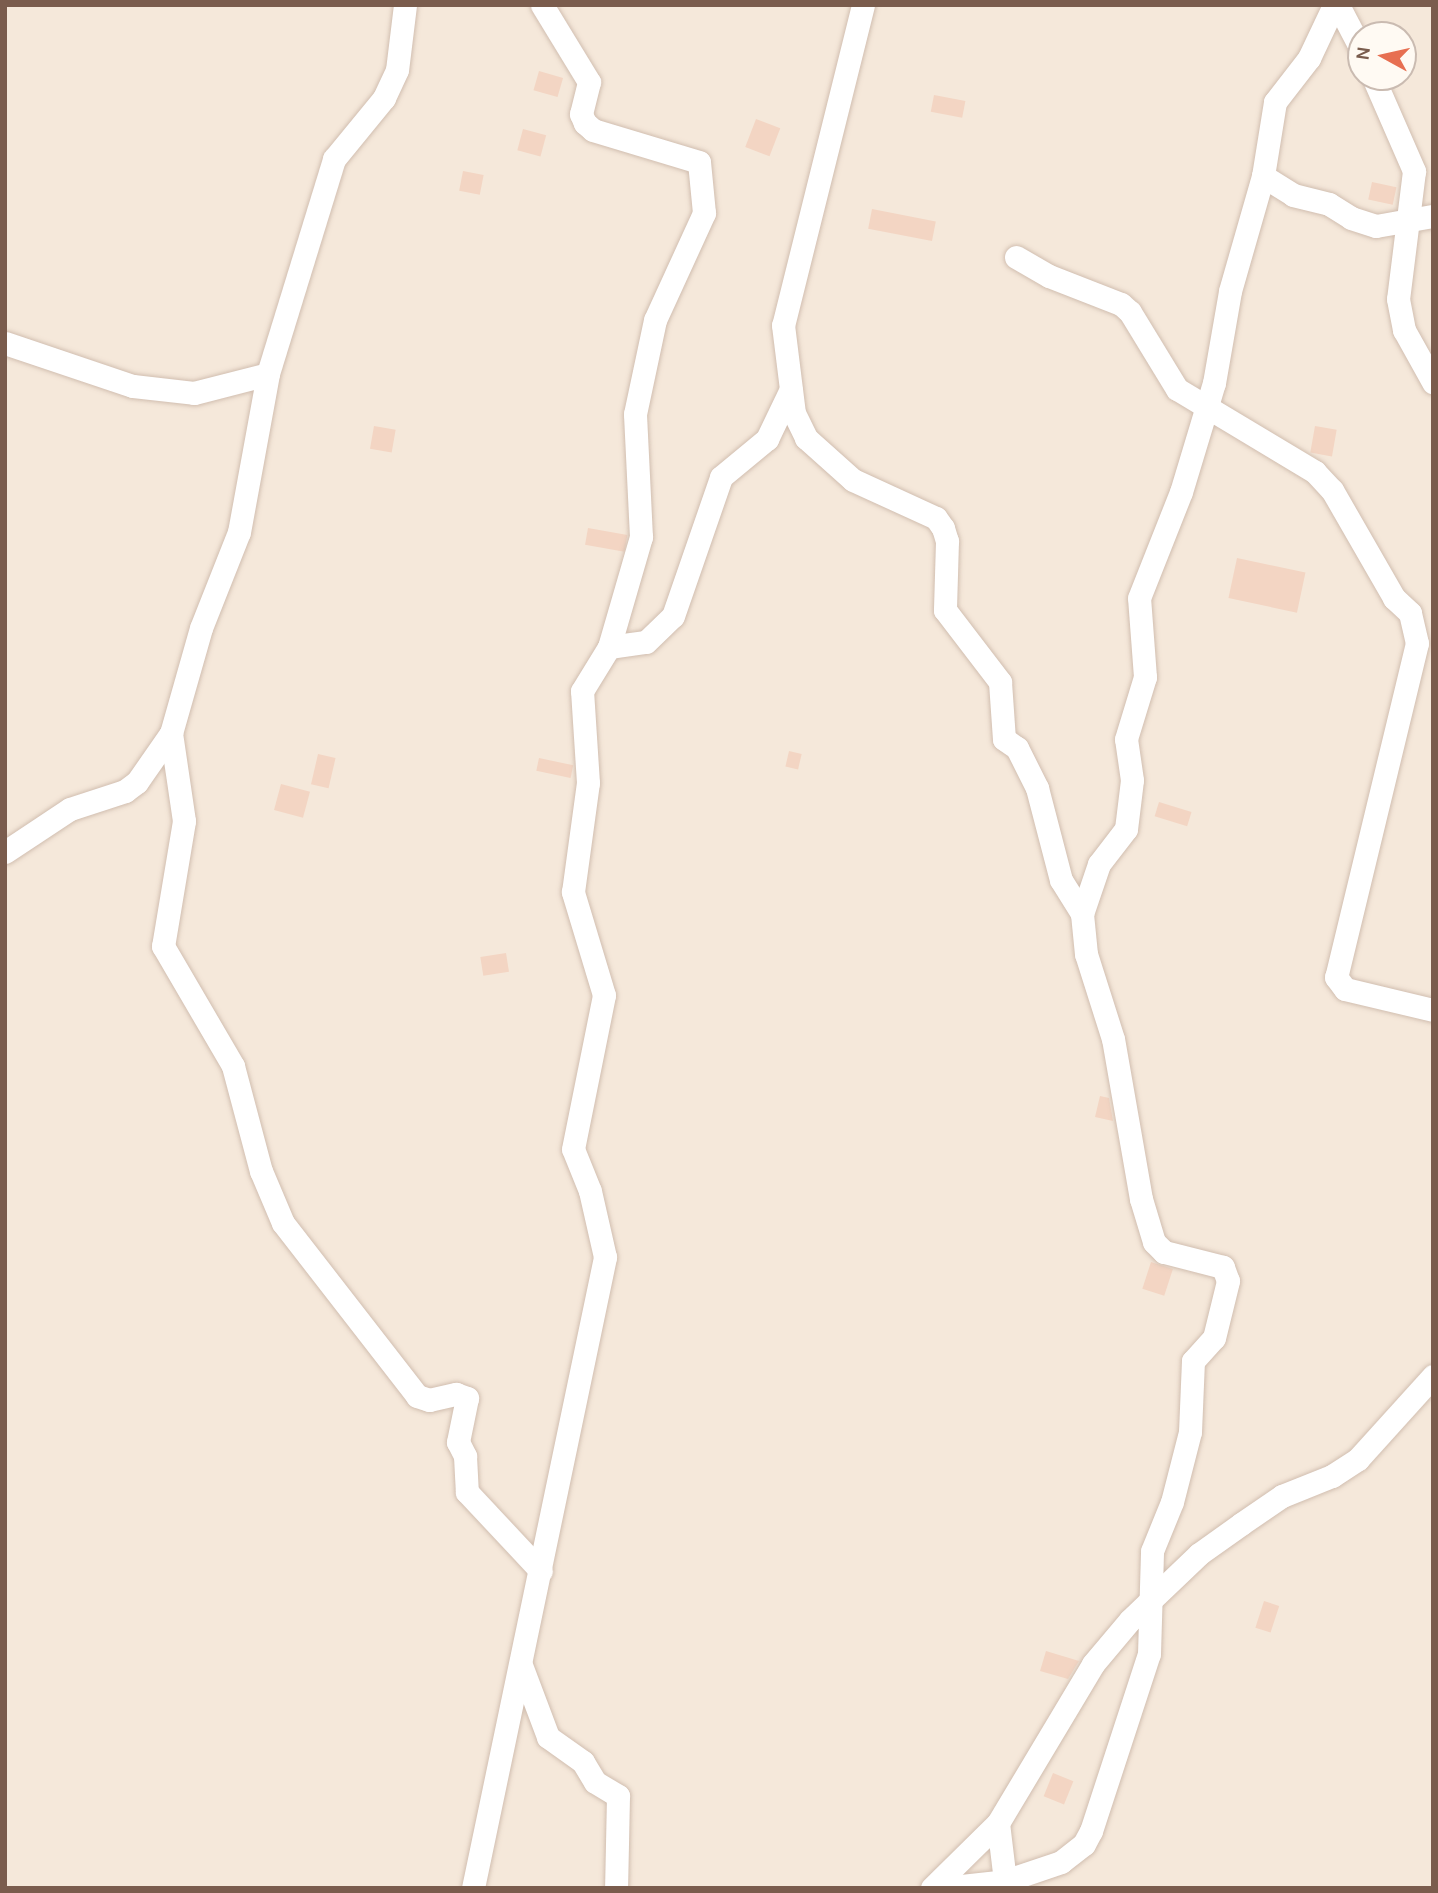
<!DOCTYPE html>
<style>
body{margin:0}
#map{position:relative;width:1438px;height:1893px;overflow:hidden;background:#fdf6ec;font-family:Karla,sans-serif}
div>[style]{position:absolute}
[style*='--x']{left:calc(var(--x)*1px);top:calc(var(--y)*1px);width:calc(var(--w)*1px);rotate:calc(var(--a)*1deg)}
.residential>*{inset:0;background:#f5e8da}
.building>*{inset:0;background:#f3d5c3;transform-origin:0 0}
.roads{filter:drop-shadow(0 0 2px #d1beb0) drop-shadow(0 0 2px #d1beb0)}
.minor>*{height:23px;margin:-11.5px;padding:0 11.5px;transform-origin:11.5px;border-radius:11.5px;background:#fff}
span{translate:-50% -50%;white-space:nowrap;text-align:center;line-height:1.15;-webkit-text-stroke:5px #fffaf3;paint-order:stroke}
.frame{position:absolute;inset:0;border:7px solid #7a5c4d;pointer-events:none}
.north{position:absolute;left:1347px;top:21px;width:70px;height:70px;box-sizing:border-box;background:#fffaf3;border:2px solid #cabbb1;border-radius:50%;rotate:278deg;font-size:19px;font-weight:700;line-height:28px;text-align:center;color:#7a5c4d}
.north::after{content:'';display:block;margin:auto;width:24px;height:32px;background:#e76f51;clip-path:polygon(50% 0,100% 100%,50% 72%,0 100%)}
</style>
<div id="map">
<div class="residential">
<i style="clip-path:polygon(evenodd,5px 5px,1433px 5px,1433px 1888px,5px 1888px,5px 5px,1361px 35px,1403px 35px,1403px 77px,1361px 77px,1361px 35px)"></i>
</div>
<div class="building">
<i style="left:539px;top:71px;width:25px;height:20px;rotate:16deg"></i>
<i style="left:934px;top:95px;width:32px;height:17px;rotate:11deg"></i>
<i style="left:756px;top:119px;width:26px;height:30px;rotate:21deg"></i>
<i style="left:523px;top:129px;width:24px;height:22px;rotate:15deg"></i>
<i style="left:463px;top:171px;width:21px;height:20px;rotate:11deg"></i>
<i style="left:1372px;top:182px;width:25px;height:18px;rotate:12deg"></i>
<i style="left:872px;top:209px;width:65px;height:20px;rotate:11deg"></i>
<i style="left:374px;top:426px;width:22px;height:23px;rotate:10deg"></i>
<i style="left:1315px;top:426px;width:22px;height:27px;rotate:10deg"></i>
<i style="left:588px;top:528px;width:40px;height:17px;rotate:10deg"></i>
<i style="left:1237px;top:558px;width:70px;height:41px;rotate:12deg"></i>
<i style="left:789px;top:751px;width:13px;height:16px;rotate:13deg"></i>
<i style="left:318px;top:754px;width:18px;height:31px;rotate:13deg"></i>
<i style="left:539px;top:758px;width:35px;height:13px;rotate:12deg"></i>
<i style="left:281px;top:784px;width:30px;height:27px;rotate:15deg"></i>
<i style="left:1159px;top:802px;width:34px;height:15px;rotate:17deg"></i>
<i style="left:506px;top:953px;width:19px;height:26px;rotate:81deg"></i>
<i style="clip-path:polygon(1100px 1096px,1109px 1098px,1113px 1121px,1095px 1117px)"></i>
<i style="left:1151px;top:1262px;width:23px;height:28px;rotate:18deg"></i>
<i style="left:1264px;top:1601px;width:16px;height:28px;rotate:18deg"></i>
<i style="clip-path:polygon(1046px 1651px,1079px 1661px,1068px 1679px,1040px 1671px)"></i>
<i style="left:1053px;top:1773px;width:22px;height:25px;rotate:22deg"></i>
</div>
<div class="roads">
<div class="minor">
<i style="--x:405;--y:5;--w:65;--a:97"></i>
<i style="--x:397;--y:70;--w:31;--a:115"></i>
<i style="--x:384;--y:98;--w:79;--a:129.3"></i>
<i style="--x:334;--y:159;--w:225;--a:107.1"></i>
<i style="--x:268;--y:374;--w:161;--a:100.4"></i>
<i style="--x:239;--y:532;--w:103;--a:111.6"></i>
<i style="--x:201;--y:628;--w:109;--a:105.9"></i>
<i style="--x:171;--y:733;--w:89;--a:81.6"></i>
<i style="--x:184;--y:821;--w:127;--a:99.5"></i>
<i style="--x:163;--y:946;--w:139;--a:59.7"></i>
<i style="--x:233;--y:1066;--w:109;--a:75.1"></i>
<i style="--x:261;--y:1171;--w:56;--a:67.1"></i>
<i style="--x:283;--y:1223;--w:219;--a:52.2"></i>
<i style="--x:417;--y:1396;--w:13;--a:18"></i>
<i style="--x:429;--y:1400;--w:28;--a:-13"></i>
<i style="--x:456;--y:1394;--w:12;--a:20"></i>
<i style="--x:467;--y:1398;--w:45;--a:101.6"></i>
<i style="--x:458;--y:1442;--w:16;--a:63"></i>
<i style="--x:465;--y:1456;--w:36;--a:87"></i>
<i style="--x:467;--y:1492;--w:108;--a:46.9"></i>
<i style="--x:863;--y:5;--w:330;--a:104"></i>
<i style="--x:783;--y:325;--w:89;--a:82.9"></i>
<i style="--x:794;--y:413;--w:28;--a:64"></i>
<i style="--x:806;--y:438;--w:63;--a:41.8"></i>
<i style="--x:853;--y:480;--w:91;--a:24.6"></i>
<i style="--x:936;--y:518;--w:12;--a:55"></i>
<i style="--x:943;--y:528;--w:14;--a:73"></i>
<i style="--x:947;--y:541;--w:69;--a:91.7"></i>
<i style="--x:945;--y:610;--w:91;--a:52.6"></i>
<i style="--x:1000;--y:682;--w:57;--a:86"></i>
<i style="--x:1004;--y:739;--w:16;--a:35"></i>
<i style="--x:1017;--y:748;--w:45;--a:63.4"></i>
<i style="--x:1037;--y:788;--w:95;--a:75.4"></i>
<i style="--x:1061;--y:880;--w:40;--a:58"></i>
<i style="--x:1338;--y:5;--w:50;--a:62.4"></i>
<i style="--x:1373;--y:77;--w:103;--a:66.4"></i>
<i style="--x:1414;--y:171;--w:129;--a:97.1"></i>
<i style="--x:1398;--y:299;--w:32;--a:79"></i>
<i style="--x:1404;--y:330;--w:60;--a:60.9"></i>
<i style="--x:1263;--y:176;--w:36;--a:32"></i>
<i style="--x:1293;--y:195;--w:37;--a:14"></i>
<i style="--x:1329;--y:204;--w:26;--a:32"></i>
<i style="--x:1351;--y:218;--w:26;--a:18"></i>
<i style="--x:1376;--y:226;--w:58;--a:-10"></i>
<i style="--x:1016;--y:257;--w:38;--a:30"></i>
<i style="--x:1049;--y:276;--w:77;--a:21.3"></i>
<i style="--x:1121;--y:304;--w:12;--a:42"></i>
<i style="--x:1130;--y:312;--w:90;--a:58.6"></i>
<i style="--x:1177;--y:389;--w:161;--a:31"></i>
<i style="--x:1315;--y:472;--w:25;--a:47"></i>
<i style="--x:1332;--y:490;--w:125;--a:60.1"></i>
<i style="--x:1394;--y:598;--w:22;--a:43"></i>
<i style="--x:1410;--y:613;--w:31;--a:77"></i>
<i style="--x:1417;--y:643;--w:344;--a:103.6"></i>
<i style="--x:1336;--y:977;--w:15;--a:53"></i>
<i style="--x:1345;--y:989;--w:90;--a:13.4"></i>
<i style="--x:5;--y:343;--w:135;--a:18.6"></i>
<i style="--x:133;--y:386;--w:61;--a:6.5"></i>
<i style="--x:194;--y:393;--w:76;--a:-14.4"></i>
<i style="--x:609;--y:647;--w:37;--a:-8"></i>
<i style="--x:646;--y:642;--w:37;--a:-44"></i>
<i style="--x:673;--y:616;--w:147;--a:-70.9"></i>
<i style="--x:721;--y:477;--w:60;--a:-39.6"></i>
<i style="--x:767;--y:439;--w:55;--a:-64.4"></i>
<i style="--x:5;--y:852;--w:78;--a:-33.5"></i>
<i style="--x:70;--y:809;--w:58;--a:-18.1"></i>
<i style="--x:125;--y:791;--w:15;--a:-37"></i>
<i style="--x:137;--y:782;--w:60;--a:-55.2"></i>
<i style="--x:521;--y:1665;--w:77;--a:69.4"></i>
<i style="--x:548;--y:1737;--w:43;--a:35.5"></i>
<i style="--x:583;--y:1762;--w:23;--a:59"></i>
<i style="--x:595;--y:1782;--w:27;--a:31"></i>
<i style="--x:618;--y:1796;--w:92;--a:91.2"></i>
<i style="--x:998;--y:1823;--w:58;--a:83.1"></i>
<i style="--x:1005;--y:1881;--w:59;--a:-18.7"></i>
<i style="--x:1061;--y:1862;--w:29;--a:-38"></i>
<i style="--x:1084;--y:1844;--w:15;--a:-62"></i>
<i style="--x:1091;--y:1831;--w:186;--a:-71.9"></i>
<i style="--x:1149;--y:1654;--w:103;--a:-88.3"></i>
<i style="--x:1152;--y:1551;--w:53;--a:-67.8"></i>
<i style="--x:1172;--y:1502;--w:72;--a:-75.6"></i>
<i style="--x:1190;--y:1432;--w:71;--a:-87.6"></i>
<i style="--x:1193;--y:1361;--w:31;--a:-48"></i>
<i style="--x:1214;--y:1338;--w:59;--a:-76.2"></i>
<i style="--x:1228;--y:1281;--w:15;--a:-110"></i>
<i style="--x:1223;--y:1267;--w:61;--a:-165.7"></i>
<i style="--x:1164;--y:1252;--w:14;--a:-135"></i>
<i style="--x:1154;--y:1242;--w:45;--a:-106.8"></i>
<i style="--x:1141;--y:1199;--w:162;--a:-99.9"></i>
<i style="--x:1113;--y:1039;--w:89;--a:-107.6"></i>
<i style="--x:1086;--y:954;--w:40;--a:-95.7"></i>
<i style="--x:1082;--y:914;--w:53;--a:-71.2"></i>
<i style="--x:1099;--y:864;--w:44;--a:-52.4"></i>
<i style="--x:1126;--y:829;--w:49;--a:-83"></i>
<i style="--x:1132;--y:780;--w:41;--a:-98.3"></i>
<i style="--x:1126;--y:739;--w:65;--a:-73"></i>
<i style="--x:1145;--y:677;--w:79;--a:-94.3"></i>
<i style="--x:1139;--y:598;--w:114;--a:-68.4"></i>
<i style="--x:1181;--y:492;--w:114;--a:-73.2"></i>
<i style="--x:1214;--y:383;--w:93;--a:-80.1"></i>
<i style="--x:1230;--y:291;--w:120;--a:-74"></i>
<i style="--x:1263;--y:176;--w:75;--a:-80.8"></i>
<i style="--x:1275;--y:102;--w:56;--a:-52.3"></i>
<i style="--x:1309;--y:58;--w:59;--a:-64.7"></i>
<i style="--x:473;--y:1888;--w:645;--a:-78.18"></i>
<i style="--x:605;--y:1257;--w:68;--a:-102.8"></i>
<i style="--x:590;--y:1191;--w:45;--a:-112"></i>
<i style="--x:573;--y:1149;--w:157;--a:-78.6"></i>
<i style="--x:604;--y:995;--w:108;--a:-106.8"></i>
<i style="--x:573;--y:892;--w:110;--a:-82.2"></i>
<i style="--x:588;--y:783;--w:92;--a:-93.7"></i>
<i style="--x:582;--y:691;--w:52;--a:-58.5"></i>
<i style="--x:609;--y:647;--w:115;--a:-73.8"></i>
<i style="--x:641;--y:537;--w:123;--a:-92.8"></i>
<i style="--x:635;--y:414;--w:96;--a:-78"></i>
<i style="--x:655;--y:320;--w:118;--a:-65.4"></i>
<i style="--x:704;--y:213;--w:51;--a:-95.6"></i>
<i style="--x:699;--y:162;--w:111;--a:-163.2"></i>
<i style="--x:593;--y:130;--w:11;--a:-139"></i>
<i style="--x:585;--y:123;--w:10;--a:-114"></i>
<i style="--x:581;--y:114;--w:33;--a:-76"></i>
<i style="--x:589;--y:82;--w:90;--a:-121.4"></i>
<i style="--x:932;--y:1888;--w:93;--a:-44.6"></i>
<i style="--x:998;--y:1823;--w:185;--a:-59.1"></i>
<i style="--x:1093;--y:1664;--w:57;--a:-49.9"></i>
<i style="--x:1130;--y:1620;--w:95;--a:-43.7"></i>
<i style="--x:1199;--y:1554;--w:52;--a:-35.5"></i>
<i style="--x:1241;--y:1524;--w:50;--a:-34.3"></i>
<i style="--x:1282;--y:1496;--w:54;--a:-21.8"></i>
<i style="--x:1332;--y:1476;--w:31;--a:-33"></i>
<i style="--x:1358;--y:1459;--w:112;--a:-47.9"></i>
<i style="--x:943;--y:1888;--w:62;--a:-6.4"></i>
<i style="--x:1005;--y:1881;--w:7;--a:90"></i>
</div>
</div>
<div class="frame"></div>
<div class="north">N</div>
</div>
